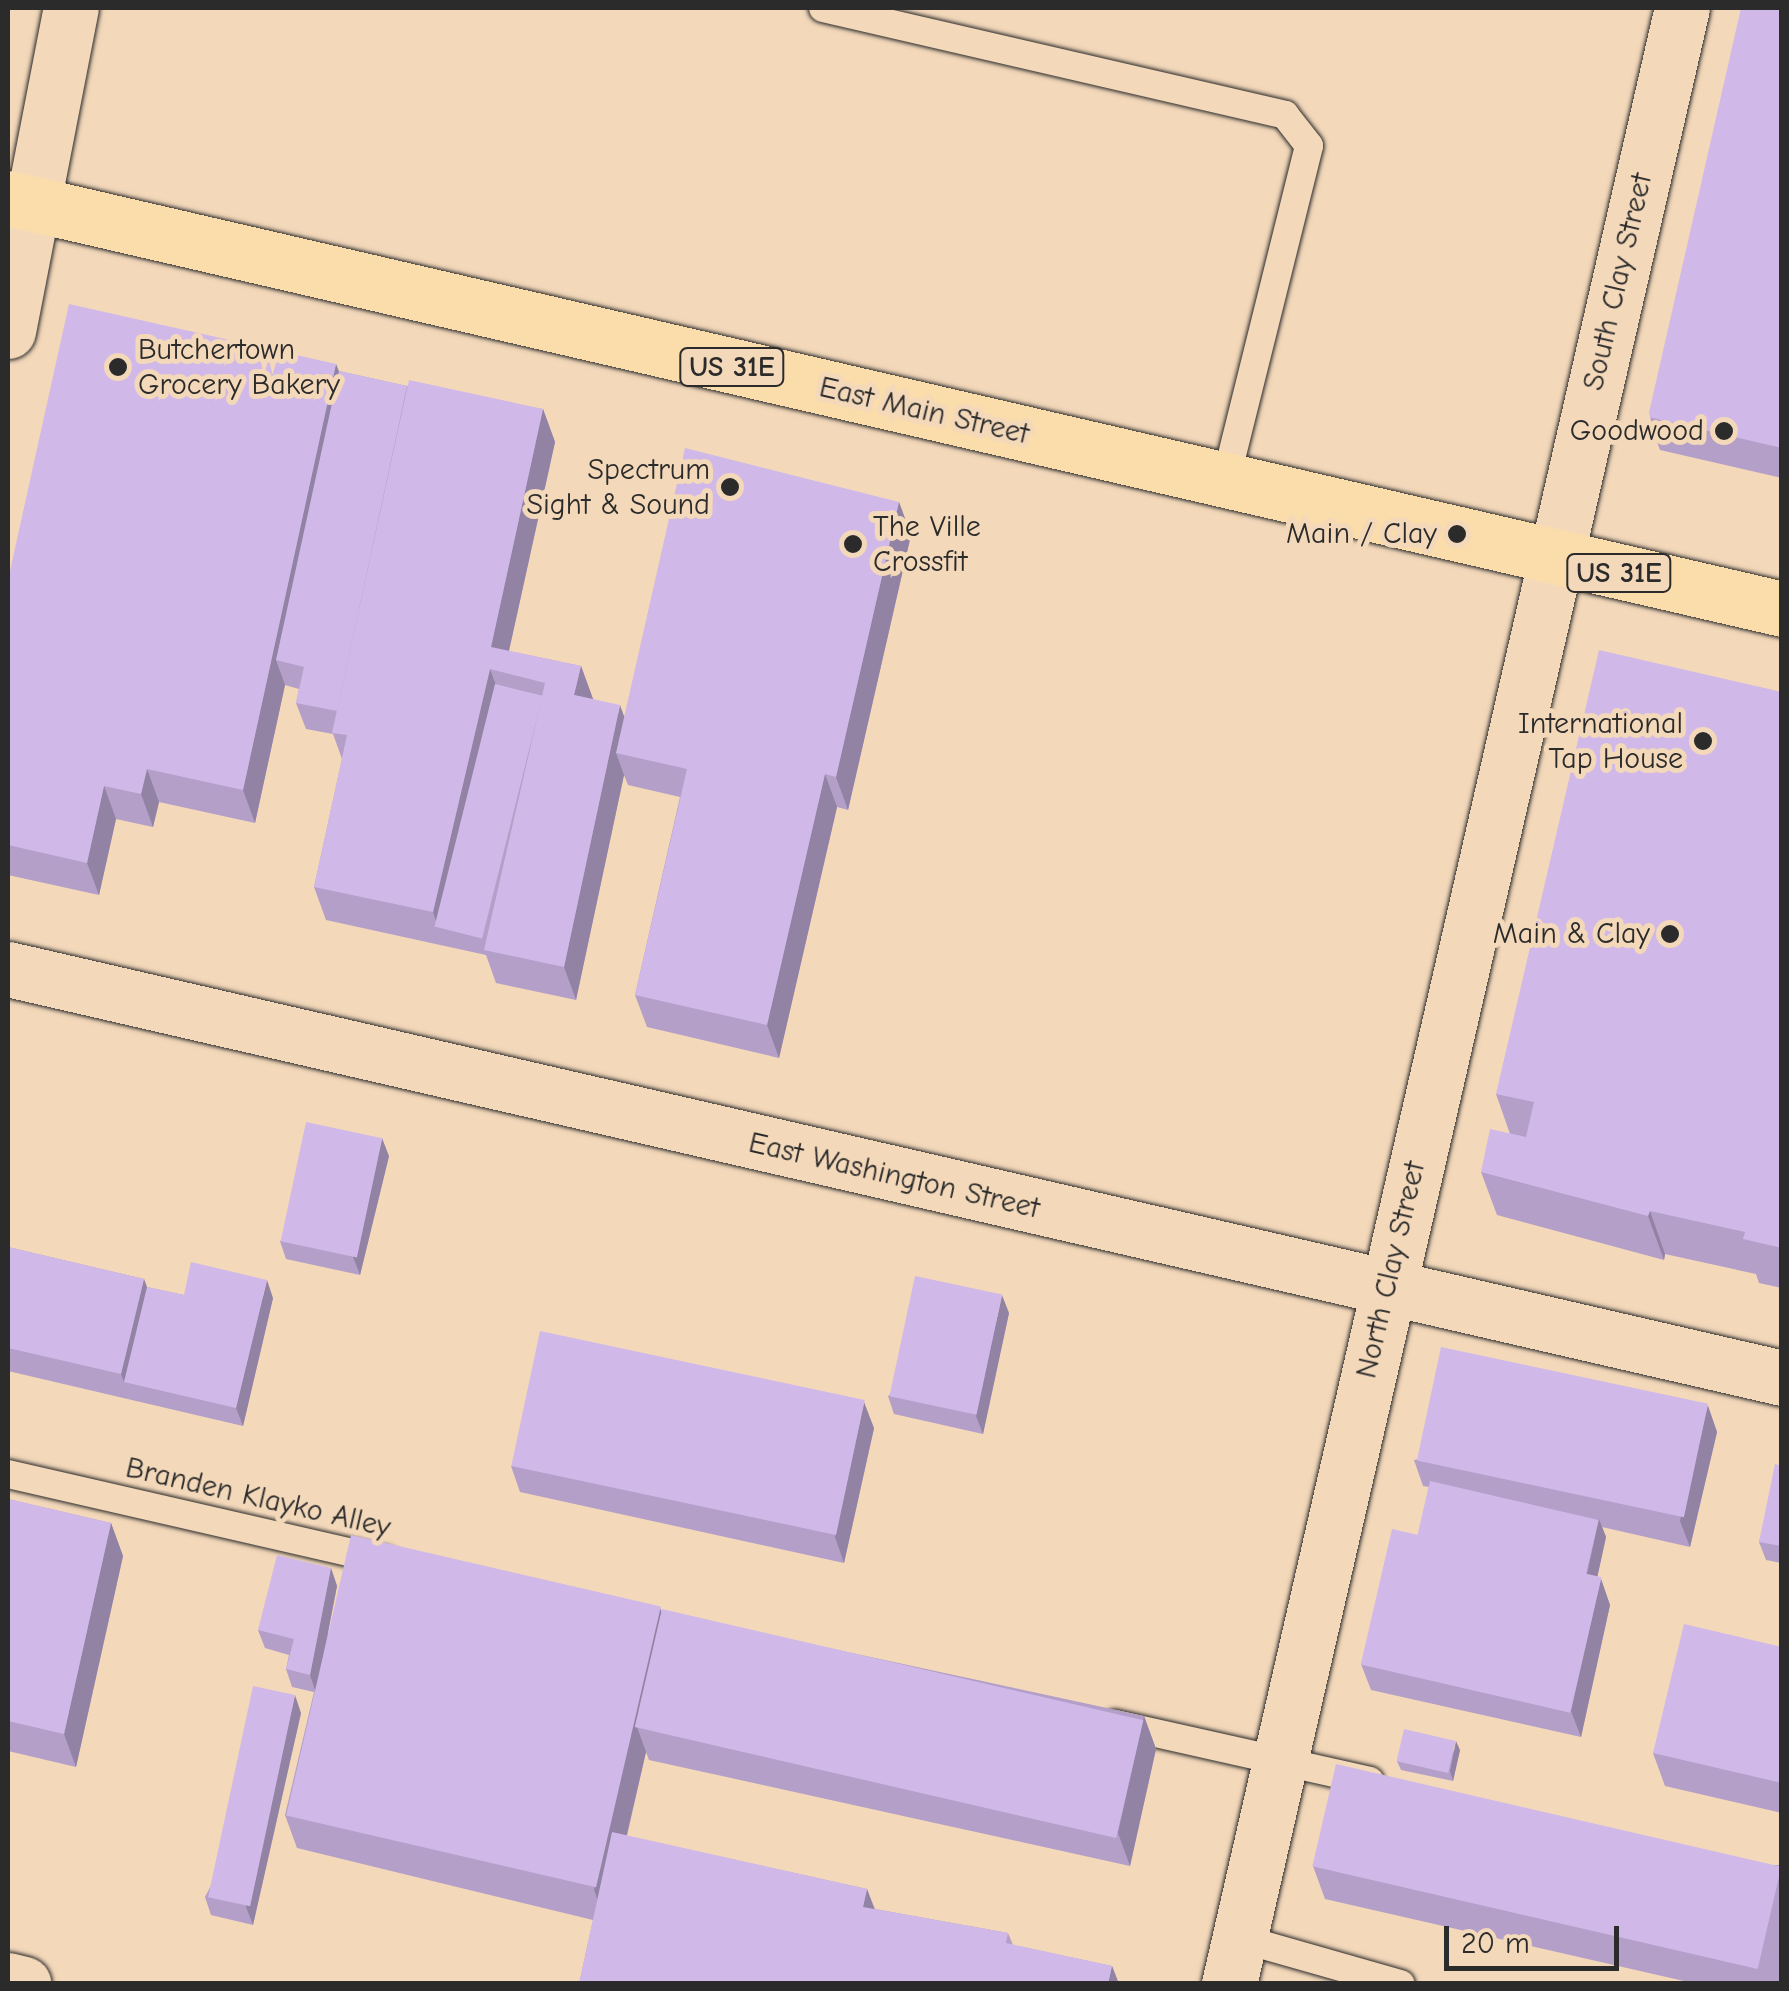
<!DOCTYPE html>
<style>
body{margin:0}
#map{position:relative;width:1789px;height:1991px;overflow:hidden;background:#f3d8ba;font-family:"Comic Neue",sans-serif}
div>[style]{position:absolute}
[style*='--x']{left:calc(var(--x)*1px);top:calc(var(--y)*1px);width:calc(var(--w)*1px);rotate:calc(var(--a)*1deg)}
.roads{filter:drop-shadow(0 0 2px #2b2b2b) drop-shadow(0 0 2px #2b2b2b)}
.lane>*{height:28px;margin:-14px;padding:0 14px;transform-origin:14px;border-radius:14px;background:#f3d8ba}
.street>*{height:55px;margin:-27.5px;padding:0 27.5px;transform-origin:27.5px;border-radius:27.5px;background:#f3d8ba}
.primary>*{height:55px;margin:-27.5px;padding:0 27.5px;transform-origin:27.5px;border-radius:27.5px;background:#fbdcab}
.wall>*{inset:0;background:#b39fc8}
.shaded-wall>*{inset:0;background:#9282a3}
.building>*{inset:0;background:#d0b9e9;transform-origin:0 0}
.dots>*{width:28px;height:28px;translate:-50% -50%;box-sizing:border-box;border:5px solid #f3d8ba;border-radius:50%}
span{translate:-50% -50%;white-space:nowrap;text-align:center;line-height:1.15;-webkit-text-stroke:10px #f3d8ba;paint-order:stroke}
.shield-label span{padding:2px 8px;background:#f3d8ba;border:2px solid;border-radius:8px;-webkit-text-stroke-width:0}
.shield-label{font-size:28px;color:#2b2b2b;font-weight:700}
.street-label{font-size:30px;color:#2b2b2b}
.poi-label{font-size:30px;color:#2b2b2b}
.left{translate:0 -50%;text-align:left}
.right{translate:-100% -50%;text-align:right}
.frame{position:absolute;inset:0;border:10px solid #2b2b2b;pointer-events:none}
.scale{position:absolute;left:1444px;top:1926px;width:175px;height:45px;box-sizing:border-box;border:5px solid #2b2b2b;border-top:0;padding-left:12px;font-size:30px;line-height:35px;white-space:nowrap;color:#2b2b2b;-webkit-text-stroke:8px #f3d8ba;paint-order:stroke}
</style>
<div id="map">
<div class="roads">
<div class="lane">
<i style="--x:823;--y:8;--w:474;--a:13"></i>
<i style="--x:1285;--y:115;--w:39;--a:52"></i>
<i style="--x:1309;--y:146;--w:344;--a:104"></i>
<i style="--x:8;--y:1474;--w:387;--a:12.9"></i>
<i style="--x:1115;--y:1724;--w:261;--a:12.6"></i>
<i style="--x:1239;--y:1938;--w:168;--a:15.9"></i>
</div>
<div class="street">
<i style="--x:8;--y:331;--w:329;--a:-79"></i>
<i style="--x:8;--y:969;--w:1821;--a:12.98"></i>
<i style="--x:8;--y:1980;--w:16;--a:14"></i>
<i style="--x:1229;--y:1984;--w:2027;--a:-77.09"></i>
</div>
<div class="primary">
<i style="--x:8;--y:198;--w:1821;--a:13.04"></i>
</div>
</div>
<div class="wall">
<i style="clip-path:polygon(1782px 8px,1782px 478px,1660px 450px,1648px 417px)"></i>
<i style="clip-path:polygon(336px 364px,339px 371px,407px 386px,543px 409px,555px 442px,509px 651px,581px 666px,593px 699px,624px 716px,899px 502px,911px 535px,848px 810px,837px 807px,779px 1058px,647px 1027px,635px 995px,680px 797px,628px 785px,624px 775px,576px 1000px,496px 983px,486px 955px,326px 920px,314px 887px,342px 759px,333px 734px,306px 729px,296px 703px,299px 689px,285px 685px,255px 823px,159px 802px,153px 827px,116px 819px,99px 895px,8px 875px,8px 580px)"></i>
<i style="clip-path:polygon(1782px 692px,1782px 1288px,1759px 1283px,1756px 1274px,1665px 1254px,1664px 1260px,1497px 1215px,1481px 1172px,1510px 1134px,1496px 1094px)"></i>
<i style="clip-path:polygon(389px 1156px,360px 1275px,286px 1259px,280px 1241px)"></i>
<i style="clip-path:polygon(8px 1247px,144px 1279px,147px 1287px,184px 1295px,273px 1298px,243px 1426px,8px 1371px)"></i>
<i style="clip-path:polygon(1009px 1313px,983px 1434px,894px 1414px,888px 1396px)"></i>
<i style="clip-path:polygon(1708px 1406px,1717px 1432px,1690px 1547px,1602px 1527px,1606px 1537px,1597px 1578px,1601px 1579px,1610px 1605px,1581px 1737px,1371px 1690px,1361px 1664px,1418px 1536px,1429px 1487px,1423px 1486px,1414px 1460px)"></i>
<i style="clip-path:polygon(874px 1428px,844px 1563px,520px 1492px,511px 1466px)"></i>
<i style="clip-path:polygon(1782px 1466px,1782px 1563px,1766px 1560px,1759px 1542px)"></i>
<i style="clip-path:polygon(8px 1499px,111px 1523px,123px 1556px,76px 1767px,8px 1751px)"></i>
<i style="clip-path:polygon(331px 1568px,337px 1586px,328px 1633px,660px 1608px,662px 1612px,1144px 1716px,1156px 1749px,1130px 1866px,649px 1760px,646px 1752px,627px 1836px,867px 1889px,875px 1909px,1008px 1933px,1013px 1945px,1112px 1966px,1119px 1984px,579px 1984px,593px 1920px,297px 1848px,285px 1815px,314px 1692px,292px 1687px,286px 1669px,289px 1655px,265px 1648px,258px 1630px)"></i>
<i style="clip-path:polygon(1782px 1647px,1782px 1813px,1665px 1786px,1653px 1753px)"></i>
<i style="clip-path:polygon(301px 1713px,253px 1925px,211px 1915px,205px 1897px)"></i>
<i style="clip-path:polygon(1460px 1750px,1453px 1781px,1401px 1770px,1397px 1761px)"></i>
<i style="clip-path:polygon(1782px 1865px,1782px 1984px,1697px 1984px,1325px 1899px,1313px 1866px)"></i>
</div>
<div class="shaded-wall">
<i style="clip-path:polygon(336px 364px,348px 397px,276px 660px,285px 685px,255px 823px,243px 790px)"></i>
<i style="clip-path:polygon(543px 409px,555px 442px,504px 673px,491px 647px)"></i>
<i style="clip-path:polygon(899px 502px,911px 535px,848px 810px,836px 777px)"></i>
<i style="clip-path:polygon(581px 666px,593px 699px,574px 695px)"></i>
<i style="clip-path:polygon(490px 669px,502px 702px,438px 927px,433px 912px)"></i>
<i style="clip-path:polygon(620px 705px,632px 738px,616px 753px,624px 775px,576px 1000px,564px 967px)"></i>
<i style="clip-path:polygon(147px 769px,159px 802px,153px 827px,141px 794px)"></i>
<i style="clip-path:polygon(825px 774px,837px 807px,779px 1058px,767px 1025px)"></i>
<i style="clip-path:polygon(104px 786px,116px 819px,99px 895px,87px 863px)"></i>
<i style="clip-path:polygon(382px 1138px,389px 1156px,360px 1275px,353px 1257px)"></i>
<i style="clip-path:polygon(1650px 1211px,1665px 1254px,1664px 1260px,1648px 1216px)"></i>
<i style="clip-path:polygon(144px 1279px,153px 1305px,124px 1382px,121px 1374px)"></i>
<i style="clip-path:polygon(267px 1280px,273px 1298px,243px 1426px,236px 1408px)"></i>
<i style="clip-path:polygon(1002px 1295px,1009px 1313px,983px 1434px,976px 1416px)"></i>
<i style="clip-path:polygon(864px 1402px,874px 1428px,844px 1563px,835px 1537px)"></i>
<i style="clip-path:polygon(1708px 1406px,1717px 1432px,1690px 1547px,1680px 1521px)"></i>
<i style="clip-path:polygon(1599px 1519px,1606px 1537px,1592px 1601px,1585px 1583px)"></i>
<i style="clip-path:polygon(111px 1523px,123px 1556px,76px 1767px,64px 1734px)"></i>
<i style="clip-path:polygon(331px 1568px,337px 1586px,316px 1693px,310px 1675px)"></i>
<i style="clip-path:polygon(1601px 1579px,1610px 1605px,1581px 1737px,1571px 1711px)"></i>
<i style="clip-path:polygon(660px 1608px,672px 1641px,637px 1727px,646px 1752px,606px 1923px,594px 1890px)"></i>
<i style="clip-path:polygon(295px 1695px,301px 1713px,253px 1925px,246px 1907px)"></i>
<i style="clip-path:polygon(1144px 1716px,1156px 1749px,1130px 1866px,1118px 1833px)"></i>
<i style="clip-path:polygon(1456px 1741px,1460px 1750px,1453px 1781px,1450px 1771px)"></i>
<i style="clip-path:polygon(867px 1889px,879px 1922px,863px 1907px)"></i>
<i style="clip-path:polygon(1112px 1966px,1119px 1984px,1108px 1984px)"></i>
</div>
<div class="building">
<i style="clip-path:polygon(1741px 8px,1782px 8px,1782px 448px,1648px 417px)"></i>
<i style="clip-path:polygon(69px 304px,336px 364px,243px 790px,147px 769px,141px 794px,104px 786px,87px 863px,8px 845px,8px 580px)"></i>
<i style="clip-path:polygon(339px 371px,407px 386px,337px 711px,296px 703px,304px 667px,276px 660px)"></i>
<i style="clip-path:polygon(409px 380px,543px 409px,491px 647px,581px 666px,574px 695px,620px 705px,564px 967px,484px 950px,545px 683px,490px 669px,433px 912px,314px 887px,347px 735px,332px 733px)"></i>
<i style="clip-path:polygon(685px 448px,899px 502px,836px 777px,825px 774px,767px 1025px,635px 995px,687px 769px,616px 753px)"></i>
<i style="clip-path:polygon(1599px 650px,1782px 692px,1782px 1248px,1743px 1239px,1745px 1232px,1650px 1211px,1648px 1216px,1481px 1172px,1490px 1129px,1526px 1137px,1534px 1102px,1496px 1094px)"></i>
<i style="left:495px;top:684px;width:49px;height:250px;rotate:14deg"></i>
<i style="left:306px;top:1122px;width:78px;height:122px;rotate:12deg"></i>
<i style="clip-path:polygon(8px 1247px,144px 1279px,121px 1374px,8px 1348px)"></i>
<i style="clip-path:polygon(191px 1262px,267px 1280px,236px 1408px,124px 1382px,147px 1287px,184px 1295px)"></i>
<i style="left:915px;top:1276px;width:89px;height:123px;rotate:12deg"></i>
<i style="left:540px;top:1331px;width:332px;height:138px;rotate:12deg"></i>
<i style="left:1441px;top:1347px;width:273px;height:116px;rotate:12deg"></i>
<i style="clip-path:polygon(1775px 1464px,1782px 1466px,1782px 1546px,1759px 1542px)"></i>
<i style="left:1430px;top:1481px;width:173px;height:56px;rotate:13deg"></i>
<i style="clip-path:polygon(8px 1499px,111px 1523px,64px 1734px,8px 1721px)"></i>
<i style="left:1392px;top:1529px;width:215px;height:139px;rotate:13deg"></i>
<i style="left:351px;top:1535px;width:318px;height:288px;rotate:13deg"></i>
<i style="clip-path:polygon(277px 1555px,331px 1568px,310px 1675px,286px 1669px,294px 1639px,258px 1630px)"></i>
<i style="left:662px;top:1609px;width:494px;height:121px;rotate:13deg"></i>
<i style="clip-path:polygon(1684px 1624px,1782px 1647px,1782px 1783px,1653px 1753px)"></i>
<i style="left:253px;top:1686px;width:43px;height:216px;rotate:12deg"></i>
<i style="left:1404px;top:1729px;width:53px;height:33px;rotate:13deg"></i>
<i style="left:1336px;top:1764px;width:457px;height:105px;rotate:13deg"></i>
<i style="clip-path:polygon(612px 1832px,867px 1889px,863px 1907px,1008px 1933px,1006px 1943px,1112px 1966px,1108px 1984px,579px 1984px)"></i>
</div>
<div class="dots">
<i style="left:118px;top:367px;background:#2b2b2b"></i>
<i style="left:1724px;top:431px;background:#2b2b2b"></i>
<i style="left:730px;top:487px;background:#2b2b2b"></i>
<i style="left:1457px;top:534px;background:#2b2b2b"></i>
<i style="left:853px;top:544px;background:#2b2b2b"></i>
<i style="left:1703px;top:741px;background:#2b2b2b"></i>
<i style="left:1670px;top:934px;background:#2b2b2b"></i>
</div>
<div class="shield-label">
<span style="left:732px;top:367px">US 31E</span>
<span style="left:1619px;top:573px">US 31E</span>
</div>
<div class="street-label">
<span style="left:1618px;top:282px;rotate:-77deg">South Clay Street</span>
<span style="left:924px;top:411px;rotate:13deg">East Main Street</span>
<span style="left:894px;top:1176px;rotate:13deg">East Washington Street</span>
<span style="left:1391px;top:1270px;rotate:-77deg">North Clay Street</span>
<span style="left:258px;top:1498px;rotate:13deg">Branden Klayko Alley</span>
</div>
<div class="poi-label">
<span class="left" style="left:138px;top:367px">Butchertown<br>Grocery Bakery</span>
<span class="right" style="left:1704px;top:431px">Goodwood</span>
<span class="right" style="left:710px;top:487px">Spectrum<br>Sight &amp; Sound</span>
<span class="left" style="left:873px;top:544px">The Ville<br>Crossfit</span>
<span class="right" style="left:1437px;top:534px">Main / Clay</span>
<span class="right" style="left:1683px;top:741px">International<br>Tap House</span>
<span class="right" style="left:1650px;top:934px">Main &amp; Clay</span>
</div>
<div class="frame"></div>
<div class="scale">20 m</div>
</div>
